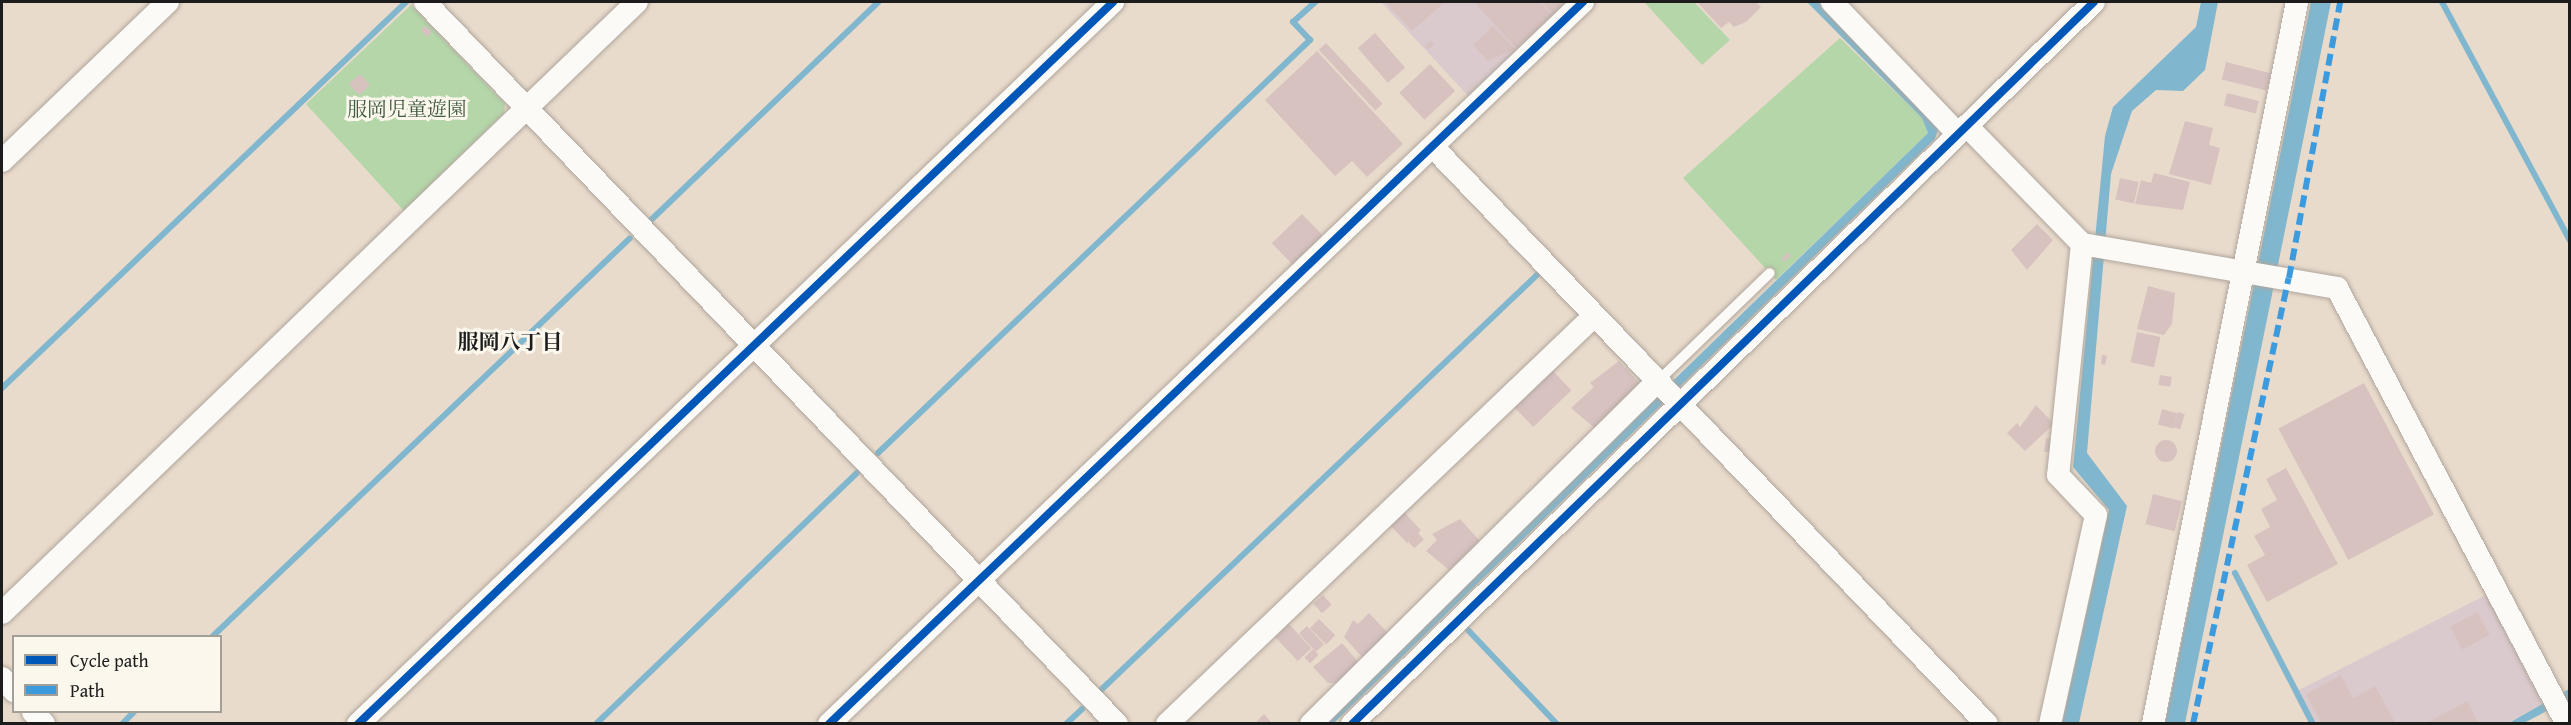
<!DOCTYPE html>
<meta charset="utf-8">
<style>
body{margin:0}
#map{position:relative;width:2571px;height:725px;overflow:hidden;background:#e9dbcc;font-family:"Gentium Book Plus","Noto Serif JP",serif}
div>[style]{position:absolute}
[style*='--x']{left:calc(var(--x)*1px);top:calc(var(--y)*1px);width:calc(var(--w)*1px);rotate:calc(var(--a)*1deg)}
.industrial>*{inset:0;background:#dbcacd}
.green>*{inset:0;background:#b4d6a9}
.water>*{inset:0;background:#80b7ce}
.stream>*{height:6px;margin:-3px;padding:0 3px;transform-origin:3px;border-radius:3px;background:#80b7ce}
.building>*{inset:0;background:#d7c2c0;transform-origin:0 0}
.round{border-radius:50%}
.roads{filter:drop-shadow(0 0 2px #afa69d) drop-shadow(0 0 2px #afa69d)}
.service>*{height:10px;margin:-5px;padding:0 5px;transform-origin:5px;border-radius:5px;background:#fcfaf7}
.minor>*{height:22px;margin:-11px;padding:0 11px;transform-origin:11px;border-radius:11px;background:#fcfaf7}
.quiet>*{height:6px;margin-top:-3px;transform-origin:0;background:repeating-linear-gradient(90deg,#3c9bdf 0 12px,transparent 0 18px)}
.cycleway>*{height:8px;margin:-4px;padding:0 4px;transform-origin:4px;border-radius:4px;background:#0057b8}
span{translate:-50% -50%;white-space:nowrap;text-align:center;line-height:1.15;-webkit-text-stroke:6px #fbf7ec;paint-order:stroke}
.park-label{font-size:20px;color:#425b44}
.neighbourhood-label{font-size:21px;color:#1c1c1c;font-weight:700}
.frame{position:absolute;inset:0;border:3px solid #1c1c1c;pointer-events:none}
.legend{position:absolute;left:12px;top:635px;width:210px;height:78px;box-sizing:border-box;background:#fbf7ec;border:2px solid #a29f99;margin:0;padding:8px 10px;list-style:none;font-size:18px;color:#1c1c1c}
.legend li{display:flex;align-items:center;gap:12px;height:30px}
.legend b{width:30px;border:2px solid #a29f99}
</style>
<div id="map">
<div class="industrial">
<i style="clip-path:polygon(1381px 2px,1570px 2px,1470px 98px)"></i>
<i style="clip-path:polygon(2486px 595px,2543px 704px,2507px 723px,2309px 724px,2293px 693px)"></i>
</div>
<div class="green">
<i style="clip-path:polygon(1644px 2px,1694px 2px,1730px 40px,1702px 65px)"></i>
<i style="clip-path:polygon(411px 5px,505px 104px,504px 113px,404px 211px,306px 104px)"></i>
<i style="clip-path:polygon(1840px 38px,1922px 118px,1928px 133px,1776px 280px,1683px 178px)"></i>
</div>
<div class="water">
<i style="clip-path:polygon(1807px 2px,1818px 2px,1939px 127px,1935px 139px,1334px 723px,1320px 724px,1928px 133px,1922px 118px)"></i>
<i style="clip-path:polygon(2201px 2px,2218px 2px,2205px 70px,2183px 91px,2156px 90px,2132px 111px,2111px 174px,2087px 453px,2127px 506px,2079px 723px,2062px 724px,2109px 510px,2073px 467px,2105px 136px,2113px 107px,2196px 27px)"></i>
<i style="clip-path:polygon(2311px 2px,2331px 2px,2278px 265px,2185px 723px,2165px 724px)"></i>
<i style="clip-path:polygon(2569px 689px,2569px 699px,2524px 723px,2507px 724px)"></i>
</div>
<div class="stream">
<i style="--x:2442;--y:2;--w:271;--a:61.8"></i>
<i style="--x:651;--y:220;--w:315;--a:-43.8"></i>
<i style="--x:2;--y:388;--w:559;--a:-43.69"></i>
<i style="--x:878;--y:453;--w:598;--a:-43.71"></i>
<i style="--x:1310;--y:40;--w:25;--a:-133"></i>
<i style="--x:1293;--y:22;--w:30;--a:-42"></i>
<i style="--x:2235;--y:573;--w:170;--a:62.7"></i>
<i style="--x:1468;--y:630;--w:129;--a:46.6"></i>
<i style="--x:213;--y:636;--w:576;--a:-43.66"></i>
<i style="--x:1102;--y:689;--w:602;--a:-43.59"></i>
<i style="--x:122;--y:724;--w:17;--a:-45"></i>
<i style="--x:596;--y:724;--w:362;--a:-43.9"></i>
<i style="--x:1066;--y:724;--w:22;--a:-43"></i>
</div>
<div class="building">
<i style="clip-path:polygon(1385px 2px,1445px 2px,1412px 31px)"></i>
<i style="clip-path:polygon(1474px 2px,1539px 2px,1552px 15px,1516px 48px)"></i>
<i style="clip-path:polygon(1541px 2px,1566px 2px,1553px 14px)"></i>
<i style="clip-path:polygon(1697px 2px,1756px 2px,1761px 7px,1746px 22px,1734px 27px,1729px 22px,1721px 28px)"></i>
<i style="clip-path:polygon(426px 26px,432px 32px,427px 37px,421px 30px)"></i>
<i style="clip-path:polygon(1493px 26px,1515px 49px,1488px 61px,1473px 45px)"></i>
<i style="left:1375px;top:33px;width:46px;height:23px;rotate:49deg"></i>
<i style="left:1431px;top:41px;width:5px;height:8px;rotate:53deg"></i>
<i style="left:1326px;top:43px;width:83px;height:10px;rotate:47deg"></i>
<i style="clip-path:polygon(1317px 51px,1403px 144px,1367px 177px,1352px 161px,1335px 176px,1265px 100px)"></i>
<i style="left:2226px;top:62px;width:46px;height:18px;rotate:14deg"></i>
<i style="left:1430px;top:64px;width:37px;height:42px;rotate:47deg"></i>
<i style="left:360px;top:74px;width:15px;height:15px;rotate:48deg"></i>
<i style="left:2227px;top:93px;width:33px;height:13px;rotate:14deg"></i>
<i style="clip-path:polygon(2185px 121px,2213px 128px,2209px 145px,2220px 148px,2211px 185px,2169px 174px)"></i>
<i style="clip-path:polygon(2154px 173px,2190px 182px,2183px 210px,2135px 204px,2141px 180px,2151px 183px)"></i>
<i style="left:2120px;top:178px;width:19px;height:22px;rotate:12deg"></i>
<i style="left:1302px;top:214px;width:30px;height:42px;rotate:46deg"></i>
<i style="clip-path:polygon(2037px 224px,2053px 240px,2027px 270px,2011px 250px)"></i>
<i style="clip-path:polygon(1788px 252px,1791px 256px,1784px 262px,1781px 259px)"></i>
<i style="clip-path:polygon(2148px 286px,2175px 293px,2172px 324px,2164px 335px,2137px 329px)"></i>
<i style="left:2137px;top:332px;width:24px;height:31px;rotate:12deg"></i>
<i style="clip-path:polygon(2102px 355px,2107px 356px,2105px 365px,2101px 364px)"></i>
<i style="clip-path:polygon(1619px 361px,1644px 388px,1598px 431px,1571px 408px,1594px 387px,1590px 383px)"></i>
<i style="left:1552px;top:370px;width:28px;height:53px;rotate:46deg"></i>
<i style="left:2160px;top:375px;width:12px;height:10px;rotate:9deg"></i>
<i style="left:2364px;top:383px;width:149px;height:97px;rotate:62deg"></i>
<i style="clip-path:polygon(2036px 405px,2054px 424px,2025px 451px,2007px 433px,2017px 423px,2020px 427px)"></i>
<i style="left:2162px;top:409px;width:16px;height:16px;rotate:15deg"></i>
<i style="left:2178px;top:412px;width:7px;height:16px;rotate:16deg"></i>
<i style="clip-path:polygon(2046px 438px,2052px 439px,2051px 452px,2044px 452px)"></i>
<i class="round" style="left:2155px;top:440px;width:22px;height:22px"></i>
<i style="clip-path:polygon(2286px 468px,2338px 564px,2267px 602px,2247px 565px,2265px 555px,2254px 536px,2270px 527px,2261px 509px,2277px 500px,2266px 479px)"></i>
<i style="left:2153px;top:494px;width:30px;height:31px;rotate:14deg"></i>
<i style="left:1404px;top:512px;width:25px;height:19px;rotate:47deg"></i>
<i style="clip-path:polygon(1460px 519px,1480px 541px,1449px 570px,1426px 551px,1437px 540px,1432px 534px)"></i>
<i style="left:1418px;top:533px;width:9px;height:13px;rotate:49deg"></i>
<i style="left:1323px;top:595px;width:13px;height:13px;rotate:48deg"></i>
<i style="left:2477px;top:612px;width:26px;height:31px;rotate:61deg"></i>
<i style="clip-path:polygon(1369px 613px,1389px 634px,1363px 658px,1344px 637px,1353px 620px,1358px 624px)"></i>
<i style="left:1319px;top:619px;width:23px;height:13px;rotate:45deg"></i>
<i style="left:1289px;top:624px;width:33px;height:19px;rotate:47deg"></i>
<i style="left:1307px;top:626px;width:25px;height:11px;rotate:47deg"></i>
<i style="clip-path:polygon(1342px 643px,1360px 664px,1339px 683px,1328px 683px,1313px 667px)"></i>
<i style="left:1313px;top:649px;width:8px;height:12px;rotate:45deg"></i>
<i style="clip-path:polygon(2341px 675px,2353px 698px,2375px 686px,2396px 724px,2322px 724px,2306px 694px)"></i>
<i style="clip-path:polygon(2467px 701px,2479px 724px,2425px 724px)"></i>
<i style="clip-path:polygon(1264px 714px,1273px 724px,1254px 724px)"></i>
</div>
<div class="roads">
<div class="service">
<i style="--x:1656;--y:383;--w:158;--a:-44"></i>
</div>
<div class="minor">
<i style="--x:425;--y:2;--w:1000;--a:46.22"></i>
<i style="--x:1832;--y:2;--w:182;--a:46.3"></i>
<i style="--x:1967;--y:126;--w:165;--a:45.7"></i>
<i style="--x:2082;--y:244;--w:232;--a:95.9"></i>
<i style="--x:2058;--y:475;--w:55;--a:46.5"></i>
<i style="--x:2096;--y:515;--w:214;--a:102.4"></i>
<i style="--x:1434;--y:148;--w:798;--a:46.17"></i>
<i style="--x:2;--y:161;--w:230;--a:-43.8"></i>
<i style="--x:2082;--y:244;--w:259;--a:9.8"></i>
<i style="--x:2337;--y:288;--w:493;--a:62.2"></i>
<i style="--x:2;--y:613;--w:881;--a:-43.9"></i>
<i style="--x:2;--y:678;--w:18;--a:47"></i>
<i style="--x:33;--y:712;--w:16;--a:47"></i>
<i style="--x:358;--y:724;--w:1045;--a:-43.72"></i>
<i style="--x:829;--y:724;--w:1044;--a:-43.76"></i>
<i style="--x:1167;--y:724;--w:591;--a:-43.7"></i>
<i style="--x:1311;--y:724;--w:485;--a:-44.7"></i>
<i style="--x:1352;--y:724;--w:1035;--a:-44.22"></i>
<i style="--x:2153;--y:724;--w:736;--a:-78.72"></i>
</div>
</div>
<div class="quiet">
<i style="--x:2193;--y:724;--w:456;--a:-77.9"></i>
<i style="--x:2289;--y:278;--w:281;--a:-79.5"></i>
</div>
<div class="cycleway">
<i style="--x:358;--y:724;--w:1045;--a:-43.72"></i>
<i style="--x:829;--y:724;--w:1044;--a:-43.76"></i>
<i style="--x:1352;--y:724;--w:1035;--a:-44.22"></i>
</div>
<div class="park-label">
<span style="left:407px;top:108px">服岡児童遊園</span>
</div>
<div class="neighbourhood-label">
<span style="left:510px;top:342px">服岡八丁目</span>
</div>
<div class="frame"></div>
<ul class="legend">
<li><b style="height:8px;background:#0057b8"></b>Cycle path</li>
<li><b style="height:8px;background:#3c9bdf"></b>Path</li>
</ul>
</div>
